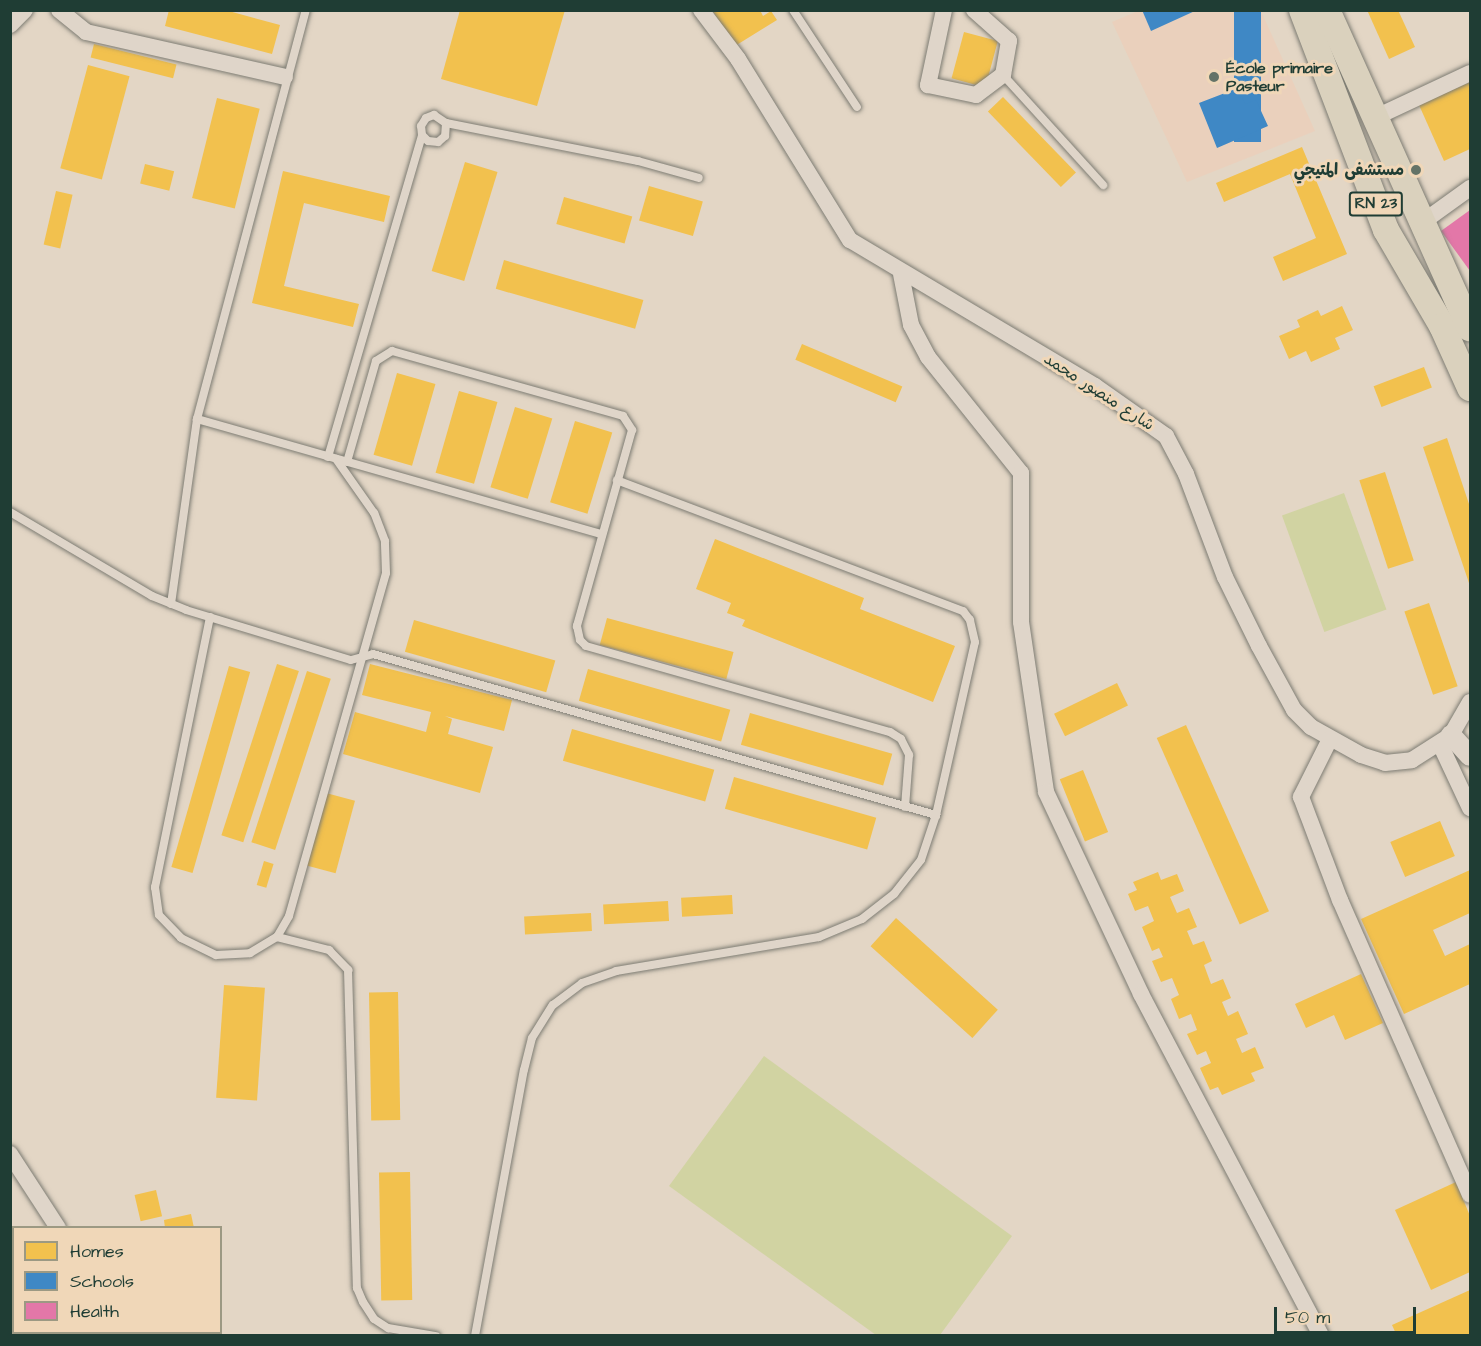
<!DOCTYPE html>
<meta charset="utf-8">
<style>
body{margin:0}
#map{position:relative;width:1481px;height:1346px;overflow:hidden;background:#e3d6c5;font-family:"Architects Daughter","Playpen Sans Arabic",sans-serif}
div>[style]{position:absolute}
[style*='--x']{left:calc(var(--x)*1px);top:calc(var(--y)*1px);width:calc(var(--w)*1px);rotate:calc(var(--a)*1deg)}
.built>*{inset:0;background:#ead0bc}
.green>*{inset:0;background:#d1d3a2;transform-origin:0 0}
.homes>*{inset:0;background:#f2c14e;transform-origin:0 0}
.schools>*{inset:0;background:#3f88c5;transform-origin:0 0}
.health>*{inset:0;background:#e377a8}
.roads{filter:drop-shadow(0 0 2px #7d7c73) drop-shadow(0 0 2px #7d7c73)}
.service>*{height:8px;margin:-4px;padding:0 4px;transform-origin:4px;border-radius:4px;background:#dfd5c9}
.minor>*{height:16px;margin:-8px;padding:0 8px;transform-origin:8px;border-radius:8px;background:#dfd5c9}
.tertiary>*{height:20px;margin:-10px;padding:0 10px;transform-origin:10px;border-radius:10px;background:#dfd5c9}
.primary>*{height:26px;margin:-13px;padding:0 13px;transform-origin:13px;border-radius:13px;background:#dad1bd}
.dots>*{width:16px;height:16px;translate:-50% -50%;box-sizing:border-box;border:3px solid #f0d7b8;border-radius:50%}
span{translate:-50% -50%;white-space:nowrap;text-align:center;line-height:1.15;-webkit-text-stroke:6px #f0d7b8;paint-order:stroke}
.shield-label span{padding:2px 4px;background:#f0d7b8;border:2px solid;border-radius:4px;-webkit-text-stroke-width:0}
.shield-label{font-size:15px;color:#1f3d34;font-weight:700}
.poi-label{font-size:16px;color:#1f3d34;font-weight:700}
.left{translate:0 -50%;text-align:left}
.right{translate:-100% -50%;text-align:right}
.street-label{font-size:16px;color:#1f3d34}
.frame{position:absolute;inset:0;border:12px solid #1f3d34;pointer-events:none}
.legend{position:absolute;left:12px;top:1226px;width:210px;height:108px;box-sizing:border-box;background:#f0d7b8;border:2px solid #9c9983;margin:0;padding:8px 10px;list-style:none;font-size:18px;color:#1f3d34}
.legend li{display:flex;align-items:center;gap:12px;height:30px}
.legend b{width:30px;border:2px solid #9c9983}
.scale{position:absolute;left:1274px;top:1307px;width:142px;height:27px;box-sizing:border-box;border:3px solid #1f3d34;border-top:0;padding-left:8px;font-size:18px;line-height:21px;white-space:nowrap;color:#1f3d34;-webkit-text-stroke:4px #f0d7b8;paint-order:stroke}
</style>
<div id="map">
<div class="built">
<i style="clip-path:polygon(1138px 11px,1261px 11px,1315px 131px,1187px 182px,1112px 22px)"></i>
</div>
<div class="green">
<i style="left:1344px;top:493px;width:124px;height:66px;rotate:70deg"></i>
<i style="clip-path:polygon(764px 1056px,1012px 1236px,940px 1335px,876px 1335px,669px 1186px)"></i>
</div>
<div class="homes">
<i style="clip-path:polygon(169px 10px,225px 10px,280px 25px,272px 54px,165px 26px)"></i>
<i style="clip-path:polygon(460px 10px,565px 10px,537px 106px,441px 79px)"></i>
<i style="clip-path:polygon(712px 10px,760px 10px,763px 16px,771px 11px,777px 20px,735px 46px)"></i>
<i style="clip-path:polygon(1367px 10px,1398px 10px,1415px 47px,1389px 59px)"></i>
<i style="left:964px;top:32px;width:35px;height:48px;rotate:15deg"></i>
<i style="left:94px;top:44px;width:85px;height:14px;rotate:14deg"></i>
<i style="left:88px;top:65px;width:43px;height:107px;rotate:15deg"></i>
<i style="clip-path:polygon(1470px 82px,1470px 149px,1444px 161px,1419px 105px)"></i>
<i style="left:1003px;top:97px;width:105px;height:21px;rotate:46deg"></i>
<i style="left:217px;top:98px;width:44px;height:103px;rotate:14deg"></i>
<i style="clip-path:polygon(1302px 147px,1347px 254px,1283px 281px,1273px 257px,1316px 238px,1290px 174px,1224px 202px,1216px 183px)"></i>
<i style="left:465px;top:162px;width:34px;height:114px;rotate:17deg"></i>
<i style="left:145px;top:164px;width:30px;height:20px;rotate:14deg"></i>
<i style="clip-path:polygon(283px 171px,390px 196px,384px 222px,304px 203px,284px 286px,359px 304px,353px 327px,252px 303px)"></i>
<i style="left:649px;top:186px;width:56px;height:36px;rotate:16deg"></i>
<i style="left:56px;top:191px;width:17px;height:55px;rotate:13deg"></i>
<i style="left:564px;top:197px;width:71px;height:28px;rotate:16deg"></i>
<i style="left:504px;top:260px;width:145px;height:30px;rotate:16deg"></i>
<i style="clip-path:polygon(1342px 306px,1353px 330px,1335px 338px,1340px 349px,1311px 362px,1306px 351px,1289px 359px,1279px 336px,1300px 327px,1297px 320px,1318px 310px,1321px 316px)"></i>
<i style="left:802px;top:344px;width:109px;height:17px;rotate:23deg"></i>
<i style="left:1424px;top:367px;width:22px;height:54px;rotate:69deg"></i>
<i style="left:397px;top:373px;width:40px;height:85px;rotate:16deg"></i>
<i style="left:459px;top:391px;width:40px;height:85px;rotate:16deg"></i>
<i style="left:515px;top:407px;width:39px;height:84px;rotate:17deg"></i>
<i style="left:575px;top:421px;width:39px;height:85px;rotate:17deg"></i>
<i style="clip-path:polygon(1447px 438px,1470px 507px,1470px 586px,1423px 447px)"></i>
<i style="left:1385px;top:472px;width:93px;height:27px;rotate:72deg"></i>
<i style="clip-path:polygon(715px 539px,864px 598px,860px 609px,955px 646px,933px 702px,742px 626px,745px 620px,727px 613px,731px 603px,696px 589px)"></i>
<i style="left:1429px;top:603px;width:88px;height:26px;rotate:71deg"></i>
<i style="left:607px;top:618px;width:131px;height:28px;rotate:15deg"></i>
<i style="left:414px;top:620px;width:147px;height:33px;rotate:16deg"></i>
<i style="left:277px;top:664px;width:23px;height:180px;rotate:18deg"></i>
<i style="clip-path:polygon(370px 664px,512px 700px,504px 731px,445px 716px,452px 719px,448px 734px,493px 747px,480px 793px,343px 754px,355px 712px,426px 732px,431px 712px,362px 695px)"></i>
<i style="left:229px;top:666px;width:22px;height:209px;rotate:16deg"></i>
<i style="left:588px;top:669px;width:148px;height:33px;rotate:16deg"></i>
<i style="left:307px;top:671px;width:25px;height:180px;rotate:18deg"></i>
<i style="left:1117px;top:683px;width:25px;height:70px;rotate:64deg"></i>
<i style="left:750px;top:713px;width:148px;height:33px;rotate:16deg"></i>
<i style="left:1186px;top:725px;width:204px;height:32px;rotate:66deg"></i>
<i style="left:572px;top:729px;width:148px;height:33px;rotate:16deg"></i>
<i style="left:1083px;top:770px;width:67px;height:25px;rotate:68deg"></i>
<i style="left:734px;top:777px;width:148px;height:33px;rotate:16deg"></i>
<i style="left:326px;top:793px;width:30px;height:75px;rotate:15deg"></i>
<i style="left:1440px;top:821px;width:38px;height:54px;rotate:67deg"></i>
<i style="left:264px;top:861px;width:10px;height:25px;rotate:17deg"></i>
<i style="clip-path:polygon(1470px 870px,1470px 913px,1433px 930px,1445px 956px,1470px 944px,1470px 984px,1404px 1014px,1361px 919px)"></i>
<i style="clip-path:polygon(1158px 872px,1161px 880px,1177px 874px,1184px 891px,1170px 897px,1177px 913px,1189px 908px,1197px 927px,1187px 931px,1193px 945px,1204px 941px,1212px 961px,1204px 965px,1211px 984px,1223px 979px,1231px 998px,1222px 1002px,1228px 1016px,1238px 1011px,1248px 1034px,1236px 1039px,1242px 1053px,1255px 1047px,1264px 1068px,1251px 1073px,1255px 1081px,1222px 1095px,1218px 1087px,1210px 1090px,1200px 1068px,1211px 1063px,1206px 1051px,1197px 1055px,1187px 1034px,1197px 1030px,1191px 1014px,1179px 1019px,1171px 999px,1179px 995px,1172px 978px,1161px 982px,1152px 961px,1163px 957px,1159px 948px,1152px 951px,1142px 927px,1154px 921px,1148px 906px,1135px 911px,1128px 894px,1137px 890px,1133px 882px)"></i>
<i style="left:732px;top:895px;width:19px;height:51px;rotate:87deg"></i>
<i style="left:668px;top:901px;width:20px;height:65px;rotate:87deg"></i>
<i style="left:591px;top:913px;width:18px;height:67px;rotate:87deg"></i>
<i style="left:896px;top:918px;width:137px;height:38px;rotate:42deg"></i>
<i style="clip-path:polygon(1361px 974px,1383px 1023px,1345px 1040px,1334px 1015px,1306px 1028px,1295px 1004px)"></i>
<i style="left:224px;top:985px;width:41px;height:113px;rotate:4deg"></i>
<i style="left:398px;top:992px;width:128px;height:29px;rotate:89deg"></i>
<i style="left:410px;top:1172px;width:128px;height:31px;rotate:89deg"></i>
<i style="clip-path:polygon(1456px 1182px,1470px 1216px,1470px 1272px,1431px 1290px,1395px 1210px)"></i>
<i style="left:156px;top:1190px;width:27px;height:22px;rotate:77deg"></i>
<i style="clip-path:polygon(191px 1214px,194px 1228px,165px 1228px,164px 1220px)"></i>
<i style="clip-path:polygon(1470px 1290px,1470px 1336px,1397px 1336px,1392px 1325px)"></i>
<i style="clip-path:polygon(123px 1332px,151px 1332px,151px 1334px,124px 1336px)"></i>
</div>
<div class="schools">
<i style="clip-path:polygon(1142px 10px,1197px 10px,1151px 31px)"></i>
<i style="left:1234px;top:10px;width:27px;height:132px"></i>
<i style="clip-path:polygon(1238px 88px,1245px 104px,1256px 100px,1268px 126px,1217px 148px,1199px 103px)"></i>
</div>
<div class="health">
<i style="clip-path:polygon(1470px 210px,1470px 271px,1441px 231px)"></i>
</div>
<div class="roads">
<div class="service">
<i style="--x:793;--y:10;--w:116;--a:56.6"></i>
<i style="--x:1003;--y:75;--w:149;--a:47.7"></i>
<i style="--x:446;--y:123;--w:196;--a:11.2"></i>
<i style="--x:638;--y:161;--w:63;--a:15.6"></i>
<i style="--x:197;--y:419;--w:421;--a:15.9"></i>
<i style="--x:328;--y:457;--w:335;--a:-73.7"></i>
<i style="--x:422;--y:135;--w:9;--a:-96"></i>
<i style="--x:421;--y:126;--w:9;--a:-58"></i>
<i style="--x:426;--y:118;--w:9;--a:-21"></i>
<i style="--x:434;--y:115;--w:14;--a:34"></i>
<i style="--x:446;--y:123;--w:13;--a:94"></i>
<i style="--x:445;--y:136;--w:9;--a:139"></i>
<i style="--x:438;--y:142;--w:10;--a:-174"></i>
<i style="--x:428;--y:141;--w:8;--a:-135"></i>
<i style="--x:347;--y:462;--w:105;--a:-74"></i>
<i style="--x:376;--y:361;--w:19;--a:-32"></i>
<i style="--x:392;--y:351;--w:240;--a:15.7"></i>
<i style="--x:623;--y:416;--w:17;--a:57"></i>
<i style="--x:632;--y:430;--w:204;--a:105.7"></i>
<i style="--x:577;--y:626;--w:14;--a:78"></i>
<i style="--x:580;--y:640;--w:8;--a:45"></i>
<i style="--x:586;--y:646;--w:316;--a:15.8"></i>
<i style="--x:890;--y:732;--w:13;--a:32"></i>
<i style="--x:901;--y:739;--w:18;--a:63"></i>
<i style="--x:909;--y:755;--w:52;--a:94.4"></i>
<i style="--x:10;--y:512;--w:165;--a:30.6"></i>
<i style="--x:152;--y:596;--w:37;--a:22"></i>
<i style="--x:186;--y:610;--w:172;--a:16.9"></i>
<i style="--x:351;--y:660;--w:23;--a:-15"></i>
<i style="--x:373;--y:654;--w:586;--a:15.96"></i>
<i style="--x:171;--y:604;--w:187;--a:-82"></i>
<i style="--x:197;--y:419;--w:423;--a:-75.1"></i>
<i style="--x:210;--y:617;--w:276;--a:101.5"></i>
<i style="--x:155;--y:887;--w:28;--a:82"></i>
<i style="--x:159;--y:915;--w:32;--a:46"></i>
<i style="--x:181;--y:938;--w:39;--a:26"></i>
<i style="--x:216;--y:955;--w:34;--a:-3"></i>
<i style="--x:250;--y:953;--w:31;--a:-31"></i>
<i style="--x:277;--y:937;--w:24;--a:-60"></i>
<i style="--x:289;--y:916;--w:356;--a:-74.2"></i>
<i style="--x:386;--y:573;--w:32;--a:-92"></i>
<i style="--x:385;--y:541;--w:30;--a:-111"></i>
<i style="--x:374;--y:513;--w:66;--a:-125.1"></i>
<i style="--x:277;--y:937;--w:54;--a:14"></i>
<i style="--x:329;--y:950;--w:28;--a:46"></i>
<i style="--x:348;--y:970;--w:318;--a:88.4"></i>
<i style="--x:357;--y:1288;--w:15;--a:67"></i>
<i style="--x:363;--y:1302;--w:20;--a:57"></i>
<i style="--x:374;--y:1319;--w:17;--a:33"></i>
<i style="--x:388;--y:1328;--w:49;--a:9.5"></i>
<i style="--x:475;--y:1336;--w:270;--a:-79.6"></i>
<i style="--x:524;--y:1070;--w:33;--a:-76"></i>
<i style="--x:532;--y:1038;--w:39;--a:-58"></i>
<i style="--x:553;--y:1005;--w:36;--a:-37"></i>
<i style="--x:582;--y:983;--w:36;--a:-19"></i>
<i style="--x:616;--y:971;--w:206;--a:-9.5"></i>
<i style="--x:819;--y:937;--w:47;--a:-22.7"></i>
<i style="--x:862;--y:919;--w:41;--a:-38"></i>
<i style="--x:894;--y:894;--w:43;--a:-51.5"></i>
<i style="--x:921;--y:860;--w:47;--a:-71.6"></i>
<i style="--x:936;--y:815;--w:177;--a:-77.3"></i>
<i style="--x:975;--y:642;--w:23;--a:-103"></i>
<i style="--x:970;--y:620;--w:11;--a:-128"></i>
<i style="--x:963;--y:611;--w:370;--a:-159.3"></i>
</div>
<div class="minor">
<i style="--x:59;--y:10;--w:35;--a:39"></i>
<i style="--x:86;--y:32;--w:204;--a:12.7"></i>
<i style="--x:701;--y:10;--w:61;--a:52.9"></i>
<i style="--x:738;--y:59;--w:213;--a:58.3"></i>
<i style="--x:850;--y:240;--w:285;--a:30.8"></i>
<i style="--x:1095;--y:386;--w:87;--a:35.2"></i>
<i style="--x:1166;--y:436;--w:43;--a:62.2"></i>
<i style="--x:1186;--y:474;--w:110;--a:69.3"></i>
<i style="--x:1225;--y:577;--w:77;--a:63.8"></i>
<i style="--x:1259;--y:646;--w:73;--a:61.3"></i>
<i style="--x:1294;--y:710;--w:24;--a:45"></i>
<i style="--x:1311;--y:727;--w:57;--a:29.2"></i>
<i style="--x:1361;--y:755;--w:25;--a:18"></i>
<i style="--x:1385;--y:763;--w:27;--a:-6"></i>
<i style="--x:1412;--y:760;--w:46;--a:-32.7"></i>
<i style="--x:1451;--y:735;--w:38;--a:-60"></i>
<i style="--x:944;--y:10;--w:77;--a:102"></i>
<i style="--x:928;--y:85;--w:49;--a:11.8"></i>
<i style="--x:976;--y:95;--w:34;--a:-37"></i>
<i style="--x:1003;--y:75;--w:35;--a:-80"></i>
<i style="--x:1009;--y:41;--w:47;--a:-138.5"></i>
<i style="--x:10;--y:25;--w:21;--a:-45"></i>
<i style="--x:1374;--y:118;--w:106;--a:-25.1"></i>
<i style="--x:1420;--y:224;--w:62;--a:-35.8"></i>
<i style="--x:901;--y:274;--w:52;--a:78.9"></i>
<i style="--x:911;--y:325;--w:36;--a:62"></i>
<i style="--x:928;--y:357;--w:149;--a:51.3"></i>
<i style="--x:1021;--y:473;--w:149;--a:90"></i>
<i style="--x:1021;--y:622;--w:172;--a:81.6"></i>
<i style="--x:1046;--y:792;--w:223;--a:64.8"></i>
<i style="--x:1141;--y:994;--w:386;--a:62.2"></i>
<i style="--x:1330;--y:739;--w:65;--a:116.6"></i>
<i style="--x:1301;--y:797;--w:110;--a:69.3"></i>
<i style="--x:1340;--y:900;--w:322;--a:66.2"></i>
<i style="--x:1440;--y:744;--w:71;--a:64.9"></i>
<i style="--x:10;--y:1154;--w:88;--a:57"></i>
<i style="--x:86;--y:1332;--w:4;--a:76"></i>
</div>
<div class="tertiary">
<i style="--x:1451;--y:735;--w:28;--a:48"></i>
</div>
<div class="primary">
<i style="--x:1302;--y:10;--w:235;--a:69.1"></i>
<i style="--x:1386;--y:230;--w:111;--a:59.7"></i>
<i style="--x:1442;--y:326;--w:68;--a:65.7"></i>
<i style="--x:1327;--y:10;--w:349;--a:65.8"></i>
</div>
</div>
<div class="dots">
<i style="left:1214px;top:77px;background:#647367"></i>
<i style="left:1416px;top:170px;background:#647367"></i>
</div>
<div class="shield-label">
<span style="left:1376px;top:204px">RN 23</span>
</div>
<div class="poi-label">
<span class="left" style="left:1226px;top:77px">École primaire<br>Pasteur</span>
<span class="right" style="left:1404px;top:170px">مستشفى المتيجي</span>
</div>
<div class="street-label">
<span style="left:1099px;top:392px;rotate:33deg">شارع منصور محمد</span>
</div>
<div class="frame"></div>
<ul class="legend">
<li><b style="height:16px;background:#f2c14e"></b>Homes</li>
<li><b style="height:16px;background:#3f88c5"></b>Schools</li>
<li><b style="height:16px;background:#e377a8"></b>Health</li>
</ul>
<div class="scale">50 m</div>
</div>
